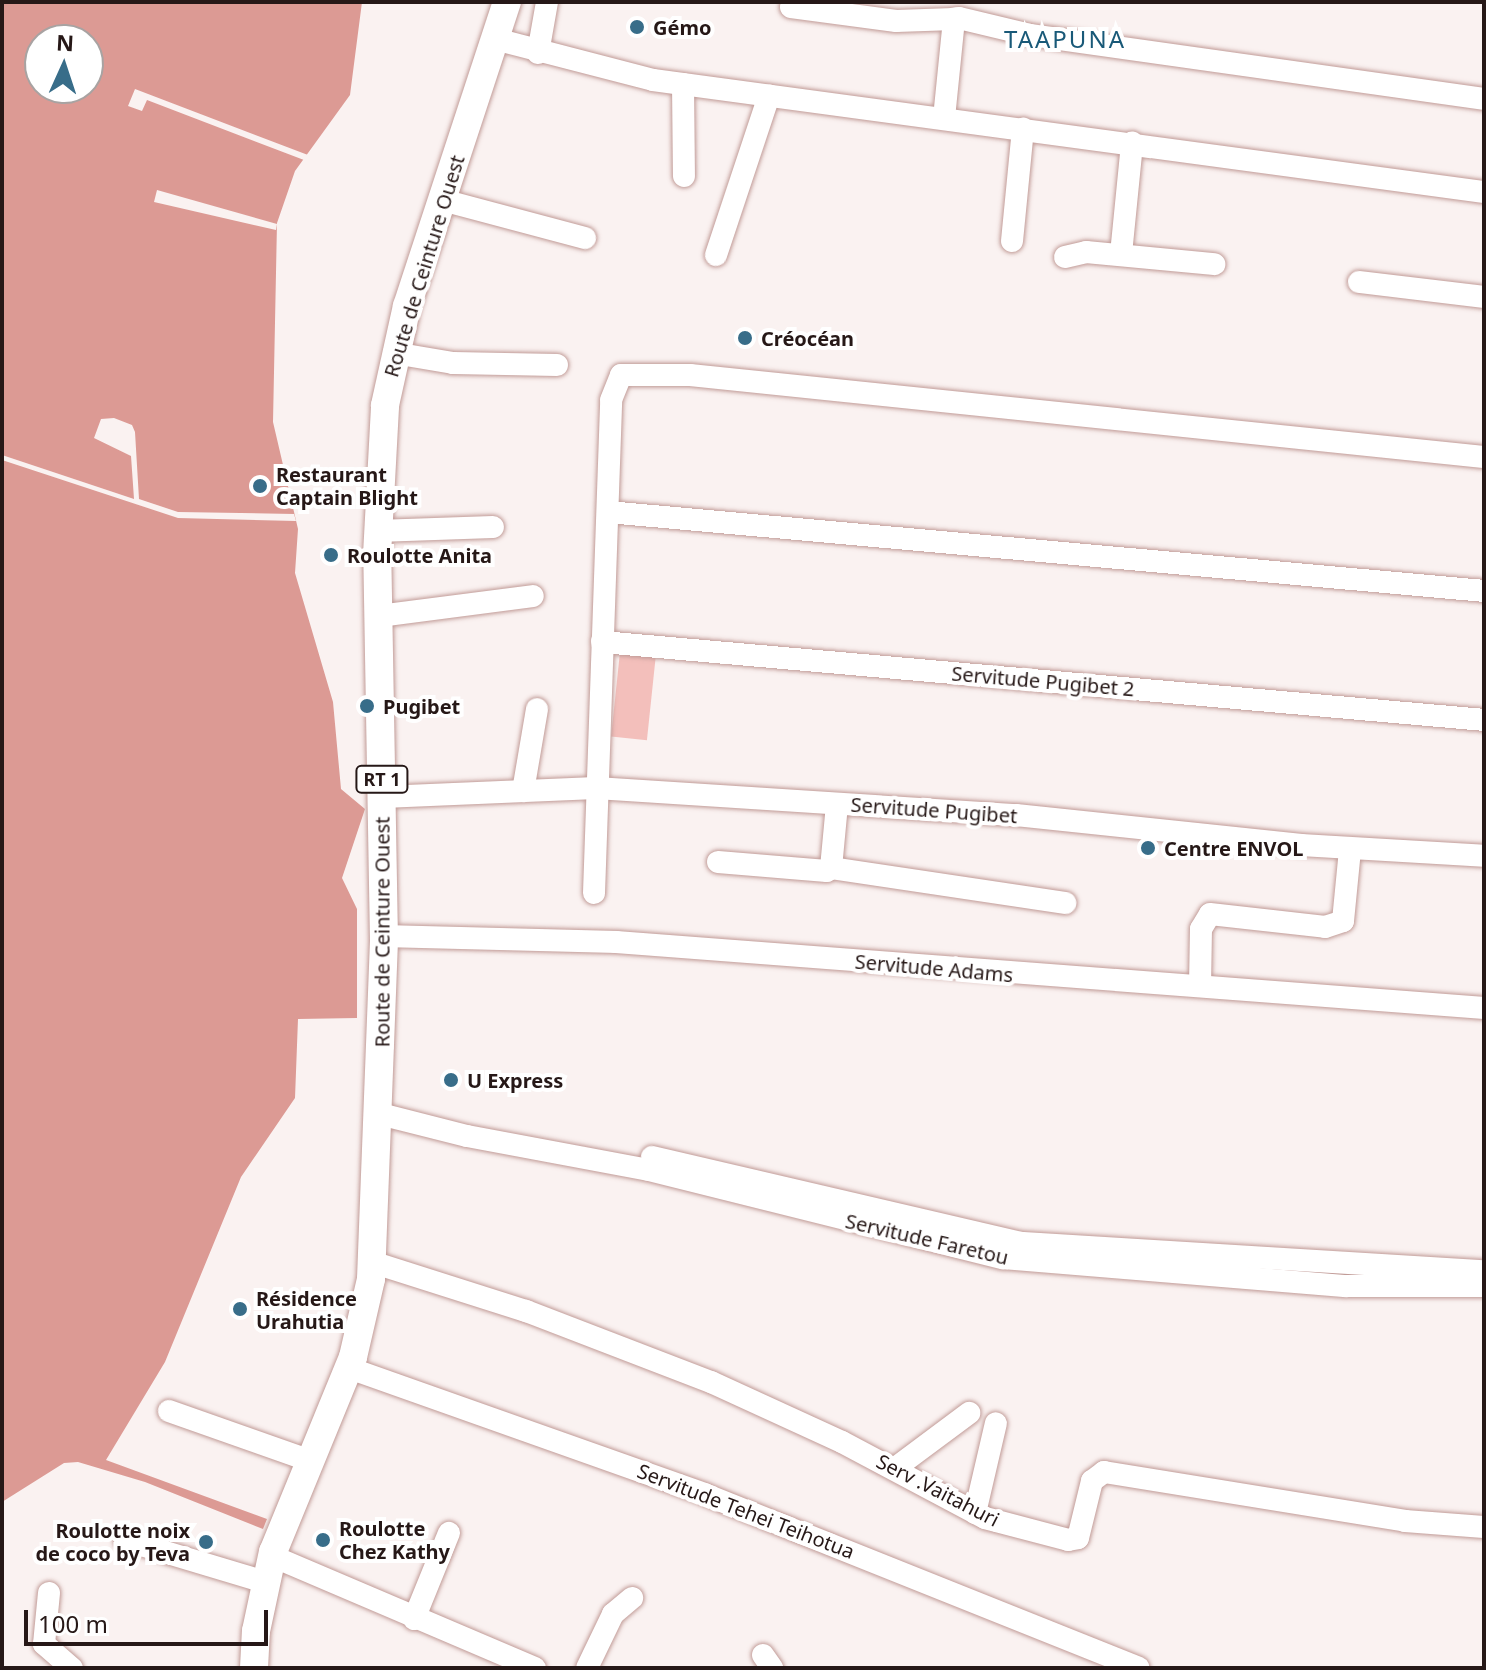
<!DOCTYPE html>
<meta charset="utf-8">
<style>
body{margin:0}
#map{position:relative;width:1486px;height:1670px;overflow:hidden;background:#faf2f1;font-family:"Noto Sans",sans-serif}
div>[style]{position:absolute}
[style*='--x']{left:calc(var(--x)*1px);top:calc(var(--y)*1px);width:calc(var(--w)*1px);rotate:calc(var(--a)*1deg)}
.green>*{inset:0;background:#f3bfbb;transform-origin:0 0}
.water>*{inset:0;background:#dc9a94}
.pier>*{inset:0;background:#faf2f1}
.roads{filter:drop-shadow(0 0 2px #c19b97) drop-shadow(0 0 2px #c19b97)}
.minor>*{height:22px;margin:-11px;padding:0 11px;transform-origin:11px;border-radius:11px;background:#fff}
.major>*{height:28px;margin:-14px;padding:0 14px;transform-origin:14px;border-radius:14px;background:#fff}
.dots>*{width:22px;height:22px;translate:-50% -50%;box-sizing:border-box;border:4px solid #fff;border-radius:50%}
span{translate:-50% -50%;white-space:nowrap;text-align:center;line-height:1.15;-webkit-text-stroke:8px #fff;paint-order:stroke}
.shield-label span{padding:2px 6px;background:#fff;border:2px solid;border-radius:6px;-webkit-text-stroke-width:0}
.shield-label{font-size:18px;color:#261817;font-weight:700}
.poi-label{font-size:20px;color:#261817;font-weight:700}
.left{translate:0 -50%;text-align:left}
.right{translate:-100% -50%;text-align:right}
.street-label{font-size:20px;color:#261817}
.quarter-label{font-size:24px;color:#195978;letter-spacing:2px}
.frame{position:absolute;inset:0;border:4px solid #261817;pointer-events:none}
.north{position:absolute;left:24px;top:24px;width:80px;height:80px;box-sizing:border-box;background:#fff;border:2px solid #a8a3a2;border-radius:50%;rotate:3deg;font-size:22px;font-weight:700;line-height:32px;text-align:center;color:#261817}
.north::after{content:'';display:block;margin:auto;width:28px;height:36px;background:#386d89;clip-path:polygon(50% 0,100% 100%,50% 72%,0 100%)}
.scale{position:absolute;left:24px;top:1610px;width:244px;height:36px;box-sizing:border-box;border:4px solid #261817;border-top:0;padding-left:10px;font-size:24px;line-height:28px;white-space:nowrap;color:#261817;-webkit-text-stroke:6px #fff;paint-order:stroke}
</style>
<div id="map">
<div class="green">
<i style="left:620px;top:652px;width:36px;height:85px;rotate:6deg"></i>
</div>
<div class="water">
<i style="clip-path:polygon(evenodd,2px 2px,362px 2px,350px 95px,295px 171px,277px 223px,273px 422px,298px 529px,295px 573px,333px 702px,341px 789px,365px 809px,342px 878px,357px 909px,357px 1018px,298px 1019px,295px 1098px,241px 1177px,165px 1362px,106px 1460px,267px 1519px,263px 1529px,145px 1482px,78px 1462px,64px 1463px,2px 1502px,2px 2px,40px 40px,88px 40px,88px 88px,40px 88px,40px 40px)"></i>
</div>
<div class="pier">
<i style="clip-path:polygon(135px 89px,308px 155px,304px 160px,147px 100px,142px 111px,128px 106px)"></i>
<i style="clip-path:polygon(157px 190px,277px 224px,276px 230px,154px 202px)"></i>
<i style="clip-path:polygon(114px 418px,132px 425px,135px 432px,139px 499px,178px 512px,294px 514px,296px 521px,178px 518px,2px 460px,2px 455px,134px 499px,131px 456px,94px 438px,101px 419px)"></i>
</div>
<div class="roads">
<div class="minor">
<i style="--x:791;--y:7;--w:106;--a:7.6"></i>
<i style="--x:896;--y:21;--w:58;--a:-2"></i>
<i style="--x:495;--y:39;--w:163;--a:14.5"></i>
<i style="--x:653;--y:80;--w:839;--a:7.68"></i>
<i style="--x:538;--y:53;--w:52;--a:-80"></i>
<i style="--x:683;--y:84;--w:92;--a:89.4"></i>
<i style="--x:944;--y:118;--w:100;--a:-84.2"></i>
<i style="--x:954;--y:19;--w:5;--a:-11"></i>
<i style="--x:959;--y:18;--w:73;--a:13.5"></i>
<i style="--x:1030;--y:35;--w:458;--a:8"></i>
<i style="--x:442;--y:200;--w:148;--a:14.9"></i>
<i style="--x:1012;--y:241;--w:113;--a:-84.4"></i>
<i style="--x:1121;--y:254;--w:112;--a:-84.3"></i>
<i style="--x:716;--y:255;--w:168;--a:-71.6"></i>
<i style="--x:1065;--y:257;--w:22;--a:-13"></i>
<i style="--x:1086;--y:252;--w:129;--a:5.4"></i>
<i style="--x:1359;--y:282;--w:126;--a:6.8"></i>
<i style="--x:394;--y:353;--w:60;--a:9.6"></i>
<i style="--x:453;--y:363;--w:104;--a:1.1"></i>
<i style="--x:608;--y:512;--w:880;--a:5.15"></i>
<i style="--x:377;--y:531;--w:116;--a:-2"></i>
<i style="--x:379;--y:616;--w:155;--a:-7.4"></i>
<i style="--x:602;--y:642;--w:885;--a:5.05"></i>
<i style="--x:523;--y:791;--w:83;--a:-80.3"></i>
<i style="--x:383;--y:797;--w:213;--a:-2.4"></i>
<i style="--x:596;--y:788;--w:421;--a:3.7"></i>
<i style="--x:1016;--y:815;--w:287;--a:6"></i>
<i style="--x:1301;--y:845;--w:183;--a:3.4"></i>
<i style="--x:718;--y:862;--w:109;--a:4.7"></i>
<i style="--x:827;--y:871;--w:5;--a:-37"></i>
<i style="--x:831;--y:868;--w:64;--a:-84.6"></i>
<i style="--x:831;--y:868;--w:237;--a:8.5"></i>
<i style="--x:594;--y:893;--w:493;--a:-88"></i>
<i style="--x:611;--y:400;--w:27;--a:-68"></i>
<i style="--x:621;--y:375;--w:69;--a:0"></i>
<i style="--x:690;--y:375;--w:798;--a:5.9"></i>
<i style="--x:384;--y:936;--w:232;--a:1.5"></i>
<i style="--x:616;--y:942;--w:871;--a:4.35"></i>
<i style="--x:1200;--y:986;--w:57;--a:-89"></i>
<i style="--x:1201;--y:929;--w:17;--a:-59"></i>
<i style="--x:1210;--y:914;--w:116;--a:6.4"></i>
<i style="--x:1325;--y:927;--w:19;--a:-18"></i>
<i style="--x:1343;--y:921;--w:72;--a:-84.4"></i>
<i style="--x:380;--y:1114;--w:90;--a:14.2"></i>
<i style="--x:467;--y:1136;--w:185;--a:10.6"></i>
<i style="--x:649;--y:1170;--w:365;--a:14"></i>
<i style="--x:1003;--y:1258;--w:345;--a:4.7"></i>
<i style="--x:1347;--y:1286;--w:137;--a:0"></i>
<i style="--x:652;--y:1157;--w:380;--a:13.1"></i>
<i style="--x:1022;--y:1243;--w:463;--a:3.5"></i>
<i style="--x:372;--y:1262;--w:162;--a:17.7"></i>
<i style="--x:526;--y:1311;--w:198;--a:21"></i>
<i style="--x:711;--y:1382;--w:144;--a:24.6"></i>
<i style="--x:842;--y:1442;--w:162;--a:28"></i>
<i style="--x:985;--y:1518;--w:86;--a:14.8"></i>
<i style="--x:1068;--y:1540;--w:10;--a:-11"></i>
<i style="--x:1078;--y:1538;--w:59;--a:-76.2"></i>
<i style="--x:1092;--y:1481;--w:15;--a:-37"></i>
<i style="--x:1104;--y:1472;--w:305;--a:9.2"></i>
<i style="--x:1405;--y:1521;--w:79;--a:4.3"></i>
<i style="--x:349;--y:1368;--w:377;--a:19.5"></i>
<i style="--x:704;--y:1494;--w:468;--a:21.8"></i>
<i style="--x:169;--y:1411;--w:151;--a:19.4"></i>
<i style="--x:894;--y:1469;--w:94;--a:-36.7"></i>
<i style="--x:975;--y:1513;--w:92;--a:-76.9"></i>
<i style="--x:125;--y:1540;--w:146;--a:16.7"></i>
<i style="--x:272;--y:1556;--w:286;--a:23.1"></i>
<i style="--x:49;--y:1593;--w:51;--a:95.6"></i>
<i style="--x:44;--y:1644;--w:37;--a:41"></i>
<i style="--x:414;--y:1619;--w:93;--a:-67.9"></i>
<i style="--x:763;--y:1655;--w:16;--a:55"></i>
<i style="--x:587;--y:1668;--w:60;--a:-64.3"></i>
<i style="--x:613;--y:1614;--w:25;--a:-40"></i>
</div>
<div class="major">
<i style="--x:254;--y:1668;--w:37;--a:-87"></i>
<i style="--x:256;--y:1631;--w:81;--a:-77.9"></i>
<i style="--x:273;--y:1552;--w:211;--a:-67.7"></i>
<i style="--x:353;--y:1357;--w:80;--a:-77"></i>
<i style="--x:371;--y:1279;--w:338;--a:-87.8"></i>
<i style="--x:384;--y:941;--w:386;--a:-91"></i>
<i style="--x:377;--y:555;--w:150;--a:-86.9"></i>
<i style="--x:385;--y:405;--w:101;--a:-77.5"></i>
<i style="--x:407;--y:306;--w:320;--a:-71.8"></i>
</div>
</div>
<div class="dots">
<i style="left:637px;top:27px;background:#386d89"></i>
<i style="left:745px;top:338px;background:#386d89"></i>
<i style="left:260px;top:486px;background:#386d89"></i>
<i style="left:331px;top:555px;background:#386d89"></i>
<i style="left:367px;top:706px;background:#386d89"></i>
<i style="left:1148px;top:848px;background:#386d89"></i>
<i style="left:451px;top:1080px;background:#386d89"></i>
<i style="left:240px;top:1309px;background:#386d89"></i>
<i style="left:323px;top:1540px;background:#386d89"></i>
<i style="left:206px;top:1542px;background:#386d89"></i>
</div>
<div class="shield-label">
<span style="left:382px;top:779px">RT 1</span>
</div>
<div class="poi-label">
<span class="left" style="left:653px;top:27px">Gémo</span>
<span class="left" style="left:761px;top:338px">Créocéan</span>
<span class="left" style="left:276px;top:486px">Restaurant<br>Captain Blight</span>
<span class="left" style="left:347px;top:555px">Roulotte Anita</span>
<span class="left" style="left:383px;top:706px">Pugibet</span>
<span class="left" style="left:1164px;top:848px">Centre ENVOL</span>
<span class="left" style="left:467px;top:1080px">U Express</span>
<span class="left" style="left:256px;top:1310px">Résidence<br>Urahutia</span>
<span class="left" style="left:339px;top:1540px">Roulotte<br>Chez Kathy</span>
<span class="right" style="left:190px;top:1542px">Roulotte noix<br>de coco by Teva</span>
</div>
<div class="street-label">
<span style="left:424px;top:266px;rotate:-73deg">Route de Ceinture Ouest</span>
<span style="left:1043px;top:681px;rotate:5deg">Servitude Pugibet 2</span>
<span style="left:934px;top:810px;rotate:4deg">Servitude Pugibet</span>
<span style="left:382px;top:932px;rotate:-90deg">Route de Ceinture Ouest</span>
<span style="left:934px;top:968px;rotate:5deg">Servitude Adams</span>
<span style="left:927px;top:1239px;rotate:13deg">Servitude Faretou</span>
<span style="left:938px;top:1490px;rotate:27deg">Serv .Vaitahuri</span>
<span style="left:746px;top:1511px;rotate:21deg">Servitude Tehei Teihotua</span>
</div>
<div class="quarter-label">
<span style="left:1065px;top:39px">TAAPUNA</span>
</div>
<div class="frame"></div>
<div class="north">N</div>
<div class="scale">100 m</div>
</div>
